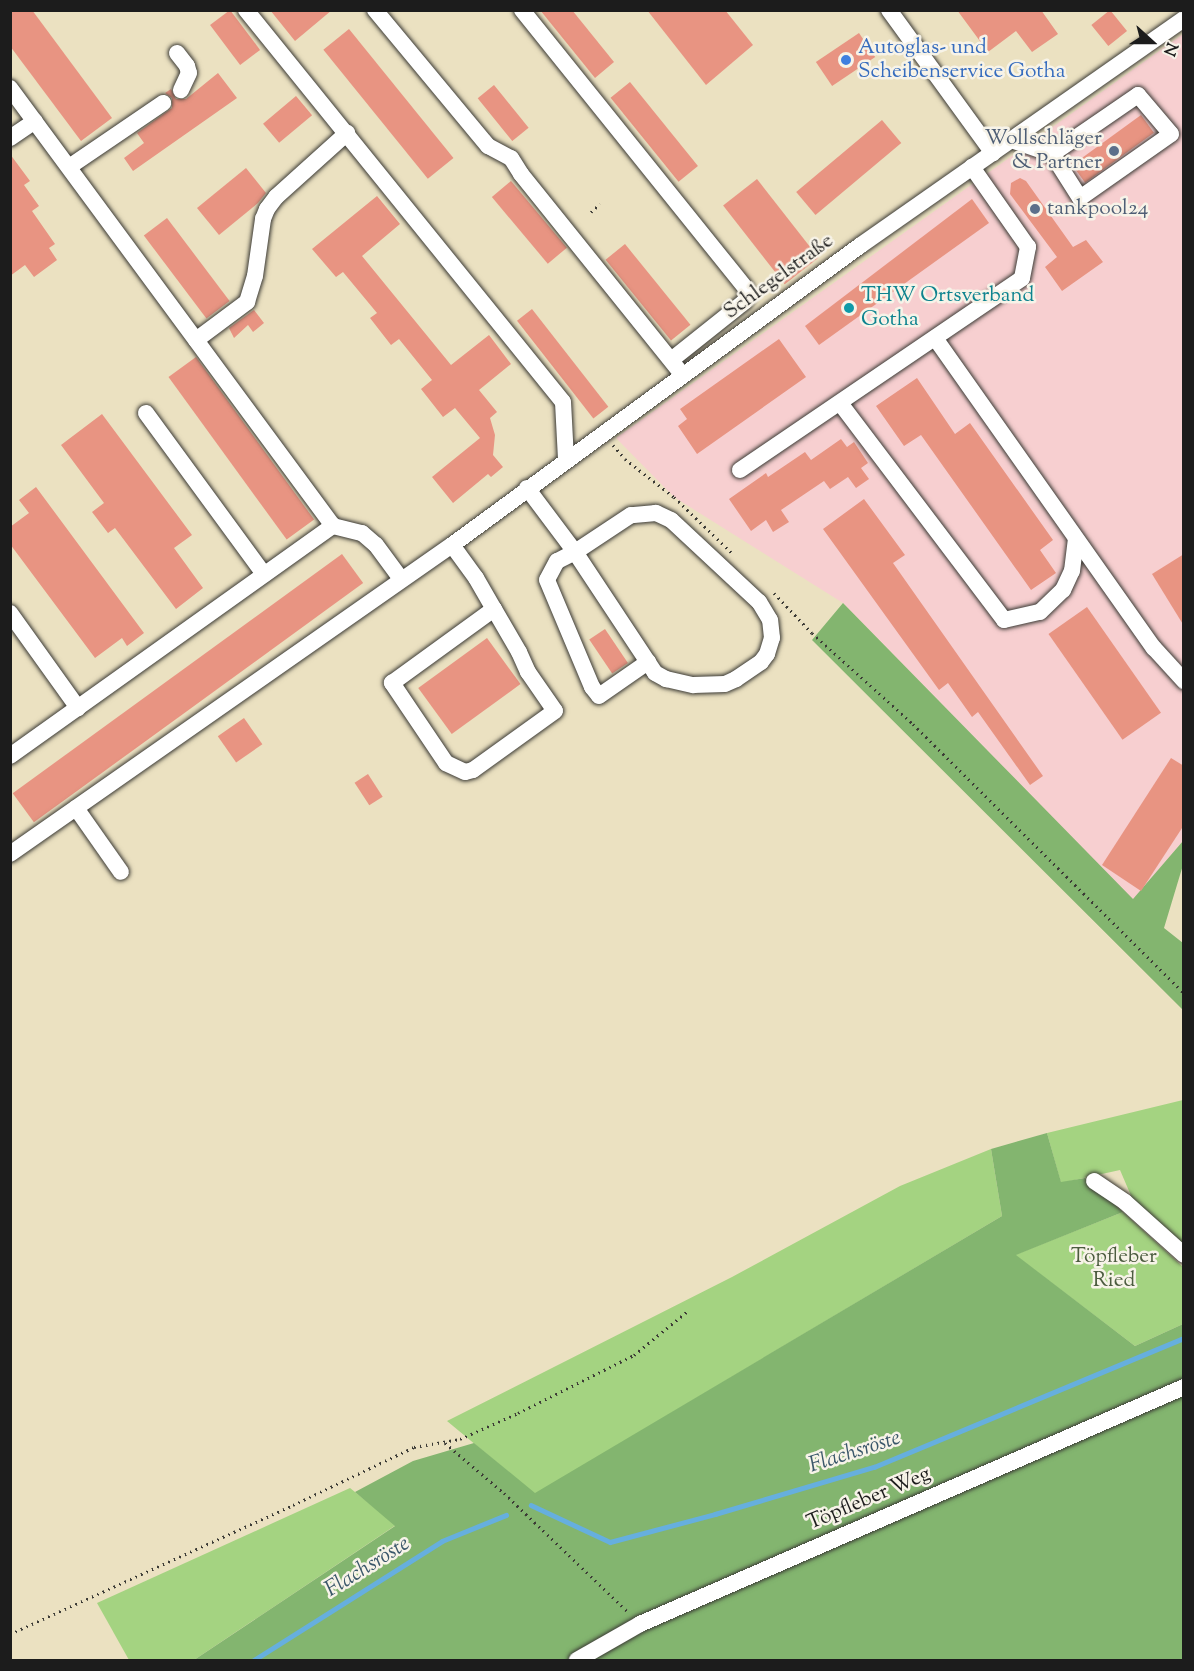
<!DOCTYPE html>
<meta charset="utf-8">
<style>
body{margin:0}
#map{position:relative;width:1194px;height:1671px;overflow:hidden;background:#ebe1c1;font-family:"Sorts Mill Goudy",serif}
div>[style]{position:absolute}
[style*='--x']{left:calc(var(--x)*1px);top:calc(var(--y)*1px);width:calc(var(--w)*1px);rotate:calc(var(--a)*1deg)}
.built>*{inset:0;background:#f7cfd0}
.green>*{inset:0;background:#a4d381}
.forest>*{inset:0;background:#83b56f}
.stream>*{height:4.5px;margin:-2.25px;padding:0 2.25px;transform-origin:2.25px;border-radius:2.25px;background:#66afde}
.building>*{inset:0;background:#e89482;transform-origin:0 0}
.path>*{height:3px;margin-top:-1.5px;transform-origin:0;background:repeating-linear-gradient(90deg,#3b3a35 0 1.5px,transparent 0 6px)}
.roads{filter:drop-shadow(0 0 2px #3b3a35) drop-shadow(0 0 2px #3b3a35)}
.minor>*{height:16px;margin:-8px;padding:0 8px;transform-origin:8px;border-radius:8px;background:#fff}
.dots>*{width:16px;height:16px;translate:-50% -50%;box-sizing:border-box;border:3px solid #f7f3e8;border-radius:50%}
span{translate:-50% -50%;white-space:nowrap;text-align:center;line-height:1.15;-webkit-text-stroke:5px #f7f3e8;paint-order:stroke}
.shop-label{font-size:21px;color:#366cbe}
.left{translate:0 -50%;text-align:left}
.service-label{font-size:21px;color:#4e5e75}
.right{translate:-100% -50%;text-align:right}
.street-label{font-size:21px;color:#1c1c1c}
.culture-label{font-size:21px;color:#0d838f}
.park-label{font-size:21px;color:#4c5c3f}
.water-label{font-size:22px;color:#3a576a;font-style:italic}
.frame{position:absolute;inset:0;border:12px solid #1c1c1c;pointer-events:none}
.north{position:absolute;left:1122px;top:12px;width:60px;height:60px;-webkit-text-stroke:4px #f7f3e8;paint-order:stroke;rotate:111deg;font-size:16px;font-weight:700;line-height:24px;text-align:center;color:#1c1c1c}
.north::after{content:'';display:block;margin:auto;width:21px;height:27px;background:#1c1c1c;clip-path:polygon(50% 0,100% 100%,50% 72%,0 100%)}
</style>
<div id="map">
<div class="built">
<i style="clip-path:polygon(1183px 34px,1183px 841px,1133px 900px,843px 603px,674px 497px,616px 438px)"></i>
</div>
<div class="green">
<i style="clip-path:polygon(1183px 1100px,1183px 1247px,1132px 1198px,1120px 1170px,1061px 1183px,1047px 1133px)"></i>
<i style="clip-path:polygon(991px 1149px,1002px 1216px,535px 1494px,447px 1421px,732px 1277px,900px 1186px)"></i>
<i style="clip-path:polygon(1123px 1212px,1183px 1267px,1183px 1324px,1135px 1346px,1015px 1255px)"></i>
<i style="clip-path:polygon(350px 1488px,396px 1525px,194px 1660px,129px 1660px,97px 1603px)"></i>
</div>
<div class="forest">
<i style="clip-path:polygon(843px 603px,1133px 899px,1183px 841px,1183px 865px,1164px 928px,1183px 943px,1183px 1010px,812px 640px)"></i>
<i style="clip-path:polygon(1047px 1133px,1061px 1182px,1085px 1178px,1123px 1212px,1016px 1255px,1135px 1346px,1183px 1324px,1183px 1660px,194px 1660px,395px 1526px,355px 1492px,413px 1461px,474px 1443px,535px 1493px,1002px 1216px,991px 1149px)"></i>
</div>
<div class="stream">
<i style="--x:531;--y:1505;--w:87;--a:25.1"></i>
<i style="--x:610;--y:1542;--w:109;--a:-14.9"></i>
<i style="--x:715;--y:1514;--w:166;--a:-16.5"></i>
<i style="--x:874;--y:1467;--w:336;--a:-22.6"></i>
<i style="--x:254;--y:1660;--w:222;--a:-32.3"></i>
<i style="--x:442;--y:1541;--w:69;--a:-22.1"></i>
</div>
<div class="building">
<i style="clip-path:polygon(10px 10px,32px 10px,112px 118px,81px 141px,10px 46px)"></i>
<i style="left:230px;top:10px;width:50px;height:25px;rotate:53deg"></i>
<i style="clip-path:polygon(270px 10px,332px 10px,295px 41px)"></i>
<i style="clip-path:polygon(540px 10px,572px 10px,614px 62px,595px 78px)"></i>
<i style="clip-path:polygon(647px 10px,725px 10px,753px 45px,706px 85px)"></i>
<i style="clip-path:polygon(957px 10px,1041px 10px,1058px 34px,1032px 52px,1016px 31px,988px 52px)"></i>
<i style="left:1110px;top:10px;width:27px;height:24px;rotate:51deg"></i>
<i style="left:349px;top:29px;width:166px;height:33px;rotate:51deg"></i>
<i style="left:859px;top:33px;width:29px;height:52px;rotate:56deg"></i>
<i style="clip-path:polygon(218px 73px,237px 98px,133px 171px,124px 158px,144px 143px,137px 133px,172px 108px,172px 98px,165px 93px,171px 89px,176px 99px,186px 99px)"></i>
<i style="left:630px;top:82px;width:108px;height:25px;rotate:51deg"></i>
<i style="left:494px;top:85px;width:55px;height:21px;rotate:51deg"></i>
<i style="left:296px;top:96px;width:25px;height:43px;rotate:50deg"></i>
<i style="left:1141px;top:115px;width:22px;height:85px;rotate:54deg"></i>
<i style="left:882px;top:120px;width:30px;height:112px;rotate:50deg"></i>
<i style="clip-path:polygon(10px 154px,30px 181px,24px 185px,39px 206px,32px 211px,55px 244px,49px 248px,57px 260px,34px 277px,25px 265px,10px 276px)"></i>
<i style="clip-path:polygon(246px 168px,266px 193px,258px 203px,219px 235px,197px 208px)"></i>
<i style="clip-path:polygon(1020px 178px,1026px 181px,1073px 247px,1086px 240px,1103px 262px,1062px 291px,1045px 267px,1057px 257px,1010px 194px,1011px 183px)"></i>
<i style="left:757px;top:179px;width:100px;height:43px;rotate:52deg"></i>
<i style="left:511px;top:181px;width:87px;height:25px;rotate:50deg"></i>
<i style="clip-path:polygon(377px 196px,400px 224px,362px 256px,451px 365px,489px 335px,511px 364px,479px 390px,497px 412px,490px 418px,495px 435px,493px 455px,503px 467px,491px 477px,488px 474px,453px 503px,432px 477px,480px 438px,455px 408px,443px 417px,421px 389px,432px 380px,399px 339px,391px 345px,370px 318px,377px 313px,343px 272px,336px 277px,312px 249px)"></i>
<i style="clip-path:polygon(972px 199px,989px 223px,819px 345px,805px 326px)"></i>
<i style="left:167px;top:218px;width:104px;height:29px;rotate:53deg"></i>
<i style="left:625px;top:244px;width:104px;height:25px;rotate:51deg"></i>
<i style="left:532px;top:309px;width:124px;height:19px;rotate:52deg"></i>
<i style="clip-path:polygon(254px 310px,264px 323px,253px 332px,248px 325px,234px 338px,229px 328px)"></i>
<i style="clip-path:polygon(779px 339px,806px 377px,697px 454px,678px 426px,687px 419px,680px 409px)"></i>
<i style="left:196px;top:357px;width:201px;height:34px;rotate:54deg"></i>
<i style="clip-path:polygon(917px 378px,955px 434px,970px 423px,1053px 540px,1040px 550px,1056px 573px,1031px 590px,921px 435px,904px 446px,876px 406px)"></i>
<i style="clip-path:polygon(102px 414px,192px 535px,174px 548px,203px 588px,176px 609px,115px 528px,108px 533px,92px 512px,104px 503px,61px 445px)"></i>
<i style="clip-path:polygon(841px 439px,847px 447px,854px 442px,868px 463px,861px 468px,869px 479px,856px 488px,848px 477px,830px 489px,824px 481px,781px 510px,789px 522px,773px 532px,766px 520px,751px 531px,729px 499px,766px 473px,768px 477px,805px 452px,811px 460px)"></i>
<i style="clip-path:polygon(36px 487px,144px 633px,127px 646px,122px 638px,95px 658px,10px 544px,10px 527px,29px 513px,19px 500px)"></i>
<i style="clip-path:polygon(864px 499px,905px 555px,893px 563px,1043px 776px,1030px 785px,978px 712px,972px 717px,948px 683px,939px 690px,823px 529px)"></i>
<i style="left:342px;top:554px;width:36px;height:407px;rotate:54deg"></i>
<i style="clip-path:polygon(1184px 554px,1184px 626px,1152px 574px)"></i>
<i style="left:1087px;top:607px;width:129px;height:47px;rotate:55deg"></i>
<i style="left:605px;top:629px;width:41px;height:19px;rotate:56deg"></i>
<i style="left:487px;top:638px;width:57px;height:85px;rotate:54deg"></i>
<i style="left:244px;top:718px;width:32px;height:32px;rotate:55deg"></i>
<i style="clip-path:polygon(1171px 758px,1184px 766px,1184px 825px,1141px 891px,1102px 865px)"></i>
<i style="left:368px;top:774px;width:27px;height:16px;rotate:57deg"></i>
</div>
<div class="path">
<i style="--x:591;--y:212;--w:12;--a:-42"></i>
<i style="--x:613;--y:445;--w:18;--a:49"></i>
<i style="--x:625;--y:459;--w:62;--a:37.8"></i>
<i style="--x:674;--y:497;--w:81;--a:44"></i>
<i style="--x:774;--y:593;--w:55;--a:46.5"></i>
<i style="--x:812;--y:633;--w:136;--a:42"></i>
<i style="--x:913;--y:724;--w:382;--a:44.8"></i>
<i style="--x:445;--y:1443;--w:77;--a:40.3"></i>
<i style="--x:504;--y:1493;--w:173;--a:43.8"></i>
<i style="--x:10;--y:1634;--w:311;--a:-24.5"></i>
<i style="--x:293;--y:1505;--w:134;--a:-25.6"></i>
<i style="--x:414;--y:1447;--w:47;--a:-9.9"></i>
<i style="--x:460;--y:1439;--w:64;--a:-24.1"></i>
<i style="--x:518;--y:1413;--w:130;--a:-26.6"></i>
<i style="--x:634;--y:1355;--w:71;--a:-39.3"></i>
</div>
<div class="roads">
<div class="minor">
<i style="--x:246;--y:10;--w:504;--a:51.04"></i>
<i style="--x:563;--y:402;--w:57;--a:87"></i>
<i style="--x:375;--y:10;--w:177;--a:50.3"></i>
<i style="--x:488;--y:146;--w:26;--a:28"></i>
<i style="--x:511;--y:158;--w:19;--a:58"></i>
<i style="--x:521;--y:174;--w:257;--a:51.2"></i>
<i style="--x:522;--y:10;--w:358;--a:51.2"></i>
<i style="--x:746;--y:289;--w:6;--a:72"></i>
<i style="--x:748;--y:295;--w:8;--a:120"></i>
<i style="--x:744;--y:302;--w:93;--a:141.5"></i>
<i style="--x:889;--y:10;--w:177;--a:54"></i>
<i style="--x:177;--y:53;--w:16;--a:52"></i>
<i style="--x:187;--y:66;--w:7;--a:74"></i>
<i style="--x:189;--y:73;--w:19;--a:115"></i>
<i style="--x:10;--y:88;--w:544;--a:53.59"></i>
<i style="--x:10;--y:138;--w:30;--a:-34"></i>
<i style="--x:1011;--y:140;--w:43;--a:18.9"></i>
<i style="--x:1052;--y:154;--w:52;--a:57.5"></i>
<i style="--x:1080;--y:198;--w:111;--a:-35.1"></i>
<i style="--x:1171;--y:134;--w:51;--a:-130.2"></i>
<i style="--x:1138;--y:95;--w:104;--a:145.5"></i>
<i style="--x:69;--y:167;--w:114;--a:-34.2"></i>
<i style="--x:935;--y:338;--w:380;--a:54.8"></i>
<i style="--x:1154;--y:648;--w:45;--a:47.7"></i>
<i style="--x:196;--y:340;--w:64;--a:-36.7"></i>
<i style="--x:247;--y:302;--w:27;--a:-73"></i>
<i style="--x:255;--y:276;--w:58;--a:-82"></i>
<i style="--x:263;--y:219;--w:11;--a:-68"></i>
<i style="--x:267;--y:209;--w:15;--a:-53"></i>
<i style="--x:276;--y:197;--w:96;--a:-42"></i>
<i style="--x:840;--y:403;--w:272;--a:52.9"></i>
<i style="--x:1004;--y:620;--w:37;--a:-13"></i>
<i style="--x:1040;--y:612;--w:32;--a:-44"></i>
<i style="--x:1063;--y:590;--w:21;--a:-65"></i>
<i style="--x:1072;--y:571;--w:31;--a:-83"></i>
<i style="--x:146;--y:413;--w:200;--a:53.8"></i>
<i style="--x:740;--y:470;--w:341;--a:-34.2"></i>
<i style="--x:1022;--y:278;--w:32;--a:-79"></i>
<i style="--x:1028;--y:247;--w:98;--a:-125"></i>
<i style="--x:527;--y:488;--w:80;--a:53.1"></i>
<i style="--x:575;--y:552;--w:145;--a:56.5"></i>
<i style="--x:655;--y:673;--w:13;--a:29"></i>
<i style="--x:666;--y:679;--w:28;--a:13"></i>
<i style="--x:693;--y:685;--w:32;--a:-2"></i>
<i style="--x:725;--y:684;--w:12;--a:-24"></i>
<i style="--x:736;--y:679;--w:30;--a:-34"></i>
<i style="--x:761;--y:662;--w:10;--a:-53"></i>
<i style="--x:767;--y:654;--w:17;--a:-73"></i>
<i style="--x:772;--y:638;--w:18;--a:-96"></i>
<i style="--x:770;--y:620;--w:21;--a:-121"></i>
<i style="--x:759;--y:602;--w:120;--a:-137"></i>
<i style="--x:671;--y:520;--w:17;--a:-155"></i>
<i style="--x:656;--y:513;--w:25;--a:175"></i>
<i style="--x:631;--y:515;--w:67;--a:146.5"></i>
<i style="--x:575;--y:552;--w:20;--a:153"></i>
<i style="--x:557;--y:561;--w:21;--a:118"></i>
<i style="--x:547;--y:580;--w:116;--a:67.2"></i>
<i style="--x:592;--y:687;--w:11;--a:52"></i>
<i style="--x:599;--y:696;--w:60;--a:-34.8"></i>
<i style="--x:452;--y:545;--w:41;--a:54"></i>
<i style="--x:476;--y:578;--w:36;--a:60"></i>
<i style="--x:494;--y:609;--w:50;--a:59.8"></i>
<i style="--x:519;--y:652;--w:22;--a:66"></i>
<i style="--x:528;--y:672;--w:47;--a:55.3"></i>
<i style="--x:555;--y:711;--w:101;--a:144.3"></i>
<i style="--x:473;--y:770;--w:8;--a:166"></i>
<i style="--x:465;--y:772;--w:21;--a:-155"></i>
<i style="--x:446;--y:763;--w:97;--a:-124"></i>
<i style="--x:392;--y:683;--w:126;--a:-36"></i>
<i style="--x:10;--y:613;--w:117;--a:54.4"></i>
<i style="--x:10;--y:756;--w:397;--a:-35.5"></i>
<i style="--x:333;--y:526;--w:30;--a:14"></i>
<i style="--x:362;--y:533;--w:18;--a:41"></i>
<i style="--x:376;--y:545;--w:42;--a:53.7"></i>
<i style="--x:76;--y:808;--w:78;--a:54.9"></i>
<i style="--x:10;--y:854;--w:539;--a:-34.96"></i>
<i style="--x:452;--y:545;--w:507;--a:-36.26"></i>
<i style="--x:861;--y:245;--w:394;--a:-35"></i>
<i style="--x:1094;--y:1181;--w:37;--a:34"></i>
<i style="--x:1125;--y:1202;--w:79;--a:41.9"></i>
<i style="--x:577;--y:1660;--w:73;--a:-29.7"></i>
<i style="--x:640;--y:1624;--w:593;--a:-23.54"></i>
</div>
</div>
<div class="dots">
<i style="left:846px;top:60px;background:#3f7fe0"></i>
<i style="left:1114px;top:151px;background:#5c6f8a"></i>
<i style="left:1035px;top:209px;background:#5c6f8a"></i>
<i style="left:849px;top:308px;background:#0f9aa8"></i>
</div>
<div class="shop-label">
<span class="left" style="left:858px;top:60px">Autoglas- und<br>Scheibenservice Gotha</span>
</div>
<div class="service-label">
<span class="right" style="left:1102px;top:151px">Wollschläger<br>&amp; Partner</span>
<span class="left" style="left:1047px;top:209px">tankpool24</span>
</div>
<div class="street-label">
<span style="left:779px;top:277px;rotate:-36deg">Schlegelstraße</span>
<span style="left:869px;top:1499px;rotate:-23deg">Töpfleber Weg</span>
</div>
<div class="culture-label">
<span class="left" style="left:861px;top:308px">THW Ortsverband<br>Gotha</span>
</div>
<div class="park-label">
<span style="left:1114px;top:1269px">Töpfleber<br>Ried</span>
</div>
<div class="water-label">
<span style="left:855px;top:1453px;rotate:-18deg">Flachsröste</span>
<span style="left:368px;top:1568px;rotate:-32deg">Flachsröste</span>
</div>
<div class="frame"></div>
<div class="north">N</div>
</div>
